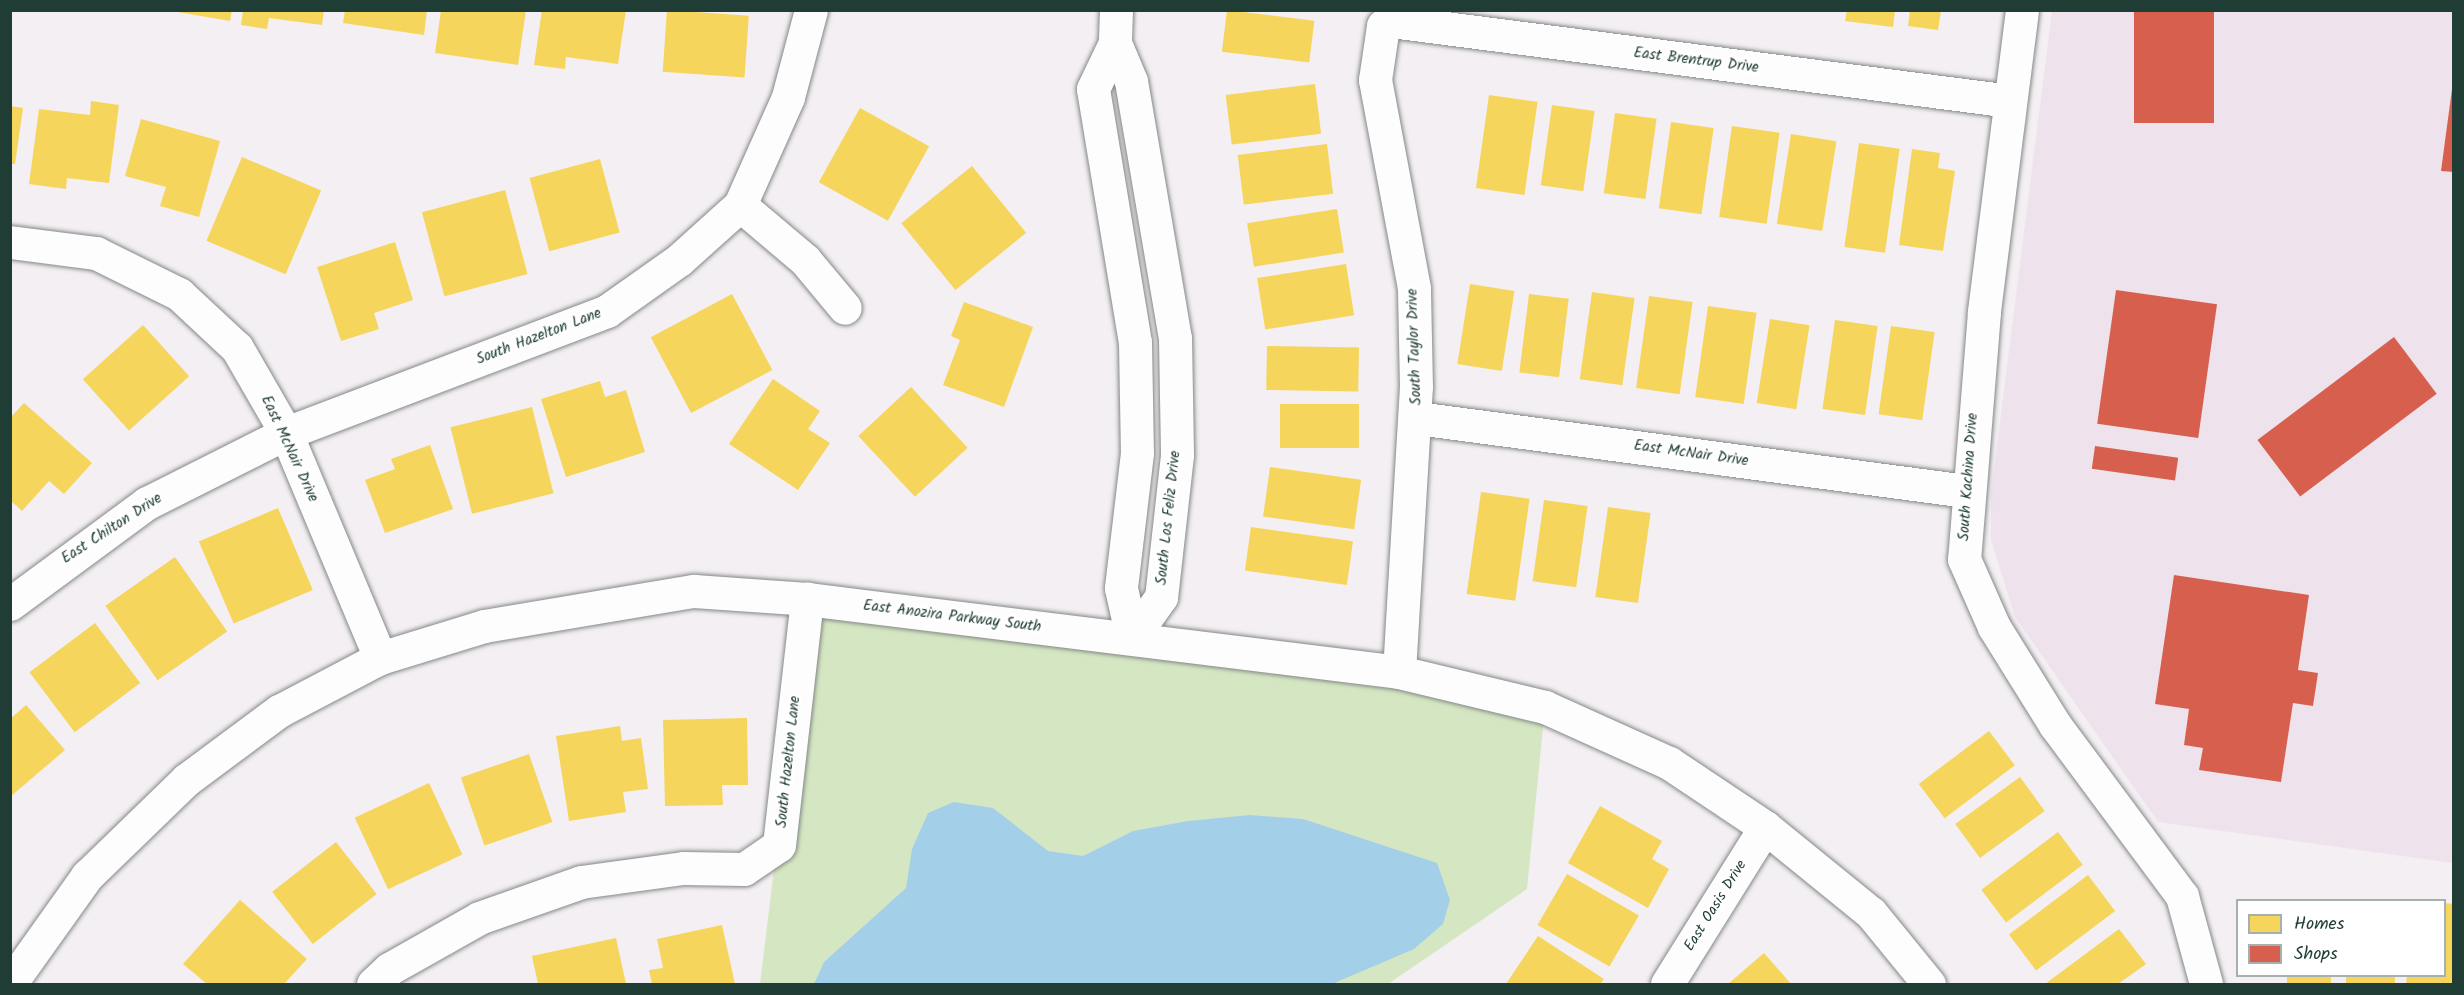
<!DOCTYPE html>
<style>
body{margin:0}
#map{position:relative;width:2464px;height:995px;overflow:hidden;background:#f3eff3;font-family:Kalam,sans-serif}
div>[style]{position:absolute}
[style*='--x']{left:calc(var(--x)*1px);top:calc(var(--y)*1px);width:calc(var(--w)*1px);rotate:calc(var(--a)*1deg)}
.built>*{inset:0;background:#eee2ec}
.green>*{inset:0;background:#d5e7c2}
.water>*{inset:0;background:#a4cfe8}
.homes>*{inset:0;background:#f6d55c;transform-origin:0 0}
.shops>*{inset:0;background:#d6604d;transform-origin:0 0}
.roads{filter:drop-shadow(0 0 2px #848888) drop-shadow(0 0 2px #848888)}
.minor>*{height:33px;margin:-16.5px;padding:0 16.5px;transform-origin:16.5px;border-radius:16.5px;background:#fdfdfd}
span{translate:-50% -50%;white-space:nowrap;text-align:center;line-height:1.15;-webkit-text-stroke:6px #fff;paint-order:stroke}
.street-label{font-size:15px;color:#1f3d34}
.frame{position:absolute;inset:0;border:12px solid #1f3d34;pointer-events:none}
.legend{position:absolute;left:2236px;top:899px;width:210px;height:78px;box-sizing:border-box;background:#fff;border:2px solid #a5b1ae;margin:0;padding:8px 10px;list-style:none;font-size:18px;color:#1f3d34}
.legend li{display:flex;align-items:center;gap:12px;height:30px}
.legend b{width:30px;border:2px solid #a5b1ae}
</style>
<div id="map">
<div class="built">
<i style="clip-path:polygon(2052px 11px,2453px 11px,2453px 863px,2158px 822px,2015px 617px,1991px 540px,1991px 493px)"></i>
</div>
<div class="green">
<i style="clip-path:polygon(807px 599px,1545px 707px,1527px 889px,1388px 984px,760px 984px)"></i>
</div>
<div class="water">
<i style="clip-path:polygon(954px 802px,993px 808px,1048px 851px,1083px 856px,1133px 831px,1188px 821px,1250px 815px,1303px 819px,1437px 863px,1450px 900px,1443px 924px,1414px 949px,1332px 984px,814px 984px,824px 962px,906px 888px,912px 849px,928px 813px)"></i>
</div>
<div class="homes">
<i style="clip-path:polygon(166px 10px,232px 10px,230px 21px)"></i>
<i style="clip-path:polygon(243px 10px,324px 10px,322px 25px,269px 18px,267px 29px,241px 25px)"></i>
<i style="clip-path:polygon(345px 10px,427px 10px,424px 35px,343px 23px)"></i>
<i style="clip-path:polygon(441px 10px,526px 10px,518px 65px,435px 53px)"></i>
<i style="clip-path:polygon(542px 10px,626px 10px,618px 64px,566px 57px,565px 69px,534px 65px)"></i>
<i style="left:667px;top:10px;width:82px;height:62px;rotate:4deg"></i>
<i style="left:1227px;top:10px;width:88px;height:42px;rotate:7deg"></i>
<i style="clip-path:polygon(1847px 10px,1895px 10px,1893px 27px,1845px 21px)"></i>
<i style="clip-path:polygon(1910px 10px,1941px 10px,1938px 30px,1908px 26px)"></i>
<i style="left:1315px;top:84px;width:50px;height:90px;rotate:83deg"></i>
<i style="left:1489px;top:95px;width:49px;height:94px;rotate:8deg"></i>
<i style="clip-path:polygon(91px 101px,119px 105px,109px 183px,67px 178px,66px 189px,29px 184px,39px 109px,90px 115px)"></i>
<i style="left:1552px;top:105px;width:43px;height:81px;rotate:8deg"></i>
<i style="clip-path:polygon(10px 106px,23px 108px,15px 164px,10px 164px)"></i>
<i style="left:860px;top:108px;width:79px;height:85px;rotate:29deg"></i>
<i style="left:1615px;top:113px;width:42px;height:81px;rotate:8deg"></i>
<i style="clip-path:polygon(141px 119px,220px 141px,199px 217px,160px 206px,166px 187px,125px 176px)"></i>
<i style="left:1671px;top:122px;width:43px;height:87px;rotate:8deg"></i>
<i style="left:1732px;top:126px;width:48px;height:92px;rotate:8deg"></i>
<i style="left:1791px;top:134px;width:46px;height:91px;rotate:9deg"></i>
<i style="left:1859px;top:143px;width:41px;height:105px;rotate:8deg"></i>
<i style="left:1327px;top:144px;width:50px;height:90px;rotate:83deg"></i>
<i style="clip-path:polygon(1912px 149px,1940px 153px,1938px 168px,1955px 171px,1943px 251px,1899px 245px)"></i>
<i style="left:242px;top:157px;width:86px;height:91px;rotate:23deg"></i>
<i style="left:600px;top:159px;width:76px;height:73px;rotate:75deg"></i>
<i style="left:972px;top:166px;width:86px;height:91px;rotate:51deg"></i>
<i style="left:505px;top:190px;width:87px;height:86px;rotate:75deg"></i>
<i style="left:1337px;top:209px;width:44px;height:91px;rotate:81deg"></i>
<i style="clip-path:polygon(395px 242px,413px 300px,374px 313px,379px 329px,341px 341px,317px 267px)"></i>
<i style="left:1346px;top:264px;width:52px;height:90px;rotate:81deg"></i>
<i style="left:1470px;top:284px;width:45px;height:81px;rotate:9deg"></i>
<i style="left:1592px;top:292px;width:43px;height:88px;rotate:8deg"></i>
<i style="left:732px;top:294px;width:86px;height:92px;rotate:62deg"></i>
<i style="left:1529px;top:294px;width:40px;height:79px;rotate:7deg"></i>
<i style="left:1649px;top:296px;width:44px;height:93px;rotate:8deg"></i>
<i style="clip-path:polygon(964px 302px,1033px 327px,1004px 407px,943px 385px,960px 340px,951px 336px)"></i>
<i style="left:1708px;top:306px;width:49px;height:92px;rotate:8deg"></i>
<i style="left:1770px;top:319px;width:40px;height:85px;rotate:9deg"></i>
<i style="left:1835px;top:320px;width:43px;height:90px;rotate:8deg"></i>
<i style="left:143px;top:325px;width:69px;height:81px;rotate:48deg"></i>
<i style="left:1891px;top:326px;width:44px;height:89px;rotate:8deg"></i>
<i style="left:1267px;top:346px;width:92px;height:44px;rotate:1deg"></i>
<i style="clip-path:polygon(773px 379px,820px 411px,808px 429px,830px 443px,798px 490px,729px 444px)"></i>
<i style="clip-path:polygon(600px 381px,605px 397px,626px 390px,645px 452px,566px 477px,541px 399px)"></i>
<i style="left:911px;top:387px;width:83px;height:72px;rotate:47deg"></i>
<i style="clip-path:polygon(24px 403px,92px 463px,64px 494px,49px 481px,22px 511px,10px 500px,10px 418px)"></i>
<i style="left:1280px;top:404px;width:79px;height:44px"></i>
<i style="left:532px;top:407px;width:89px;height:84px;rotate:76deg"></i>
<i style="clip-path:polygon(430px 445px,453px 509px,385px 533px,365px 480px,395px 469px,391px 459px)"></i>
<i style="left:1270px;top:467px;width:92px;height:50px;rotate:8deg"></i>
<i style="left:1481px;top:492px;width:49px;height:103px;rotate:8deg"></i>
<i style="left:1544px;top:500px;width:44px;height:82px;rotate:8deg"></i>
<i style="left:1608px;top:507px;width:43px;height:91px;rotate:8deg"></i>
<i style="left:278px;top:508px;width:89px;height:86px;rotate:67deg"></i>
<i style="left:1251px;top:527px;width:103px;height:44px;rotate:8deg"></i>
<i style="left:175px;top:557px;width:91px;height:85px;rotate:55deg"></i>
<i style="left:95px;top:623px;width:75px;height:82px;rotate:53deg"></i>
<i style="clip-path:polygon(26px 705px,65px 750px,10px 797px,10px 719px)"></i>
<i style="clip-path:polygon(747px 718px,748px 785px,722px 785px,723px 805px,665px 806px,663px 720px)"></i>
<i style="clip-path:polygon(620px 726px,622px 741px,641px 738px,648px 789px,623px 792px,626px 812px,569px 821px,556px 736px)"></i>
<i style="left:1989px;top:731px;width:43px;height:88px;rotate:53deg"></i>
<i style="left:529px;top:754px;width:72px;height:72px;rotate:71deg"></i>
<i style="left:2020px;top:777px;width:42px;height:80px;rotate:54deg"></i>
<i style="left:429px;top:783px;width:79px;height:82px;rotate:65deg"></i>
<i style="clip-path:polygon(1600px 806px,1662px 841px,1652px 859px,1669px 869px,1648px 908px,1568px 863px)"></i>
<i style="left:2058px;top:832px;width:41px;height:96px;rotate:53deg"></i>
<i style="left:336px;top:842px;width:66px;height:81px;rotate:52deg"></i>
<i style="left:1567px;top:874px;width:83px;height:59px;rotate:30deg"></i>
<i style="left:2088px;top:875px;width:45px;height:99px;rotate:53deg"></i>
<i style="clip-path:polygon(240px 900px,307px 959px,284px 984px,207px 984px,183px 964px)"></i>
<i style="clip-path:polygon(2444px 903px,2454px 904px,2454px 984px,2406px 984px,2407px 976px,2444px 976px)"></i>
<i style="clip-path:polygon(722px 925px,735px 984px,652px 984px,649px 970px,663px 968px,657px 939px)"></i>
<i style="clip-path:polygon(2119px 929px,2146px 964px,2118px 984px,2045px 984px)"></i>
<i style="clip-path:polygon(1538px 936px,1604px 979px,1600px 984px,1506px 984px)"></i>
<i style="clip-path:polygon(616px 938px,626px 984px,538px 984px,532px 956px)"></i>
<i style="clip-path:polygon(1764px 953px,1791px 984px,1728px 984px)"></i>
<i style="left:2287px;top:976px;width:44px;height:8px"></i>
<i style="left:2346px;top:976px;width:49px;height:8px"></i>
</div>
<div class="shops">
<i style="left:2134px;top:10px;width:80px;height:113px"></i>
<i style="clip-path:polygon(2454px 74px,2454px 172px,2441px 171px)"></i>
<i style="left:2116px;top:290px;width:102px;height:135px;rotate:8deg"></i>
<i style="left:2394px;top:337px;width:71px;height:171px;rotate:53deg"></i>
<i style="left:2095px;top:446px;width:84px;height:23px;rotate:8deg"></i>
<i style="clip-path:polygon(2174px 575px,2309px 595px,2298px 670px,2318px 673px,2313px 706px,2293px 703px,2281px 782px,2199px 770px,2203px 748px,2184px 745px,2189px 709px,2155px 704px)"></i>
</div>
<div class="roads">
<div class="minor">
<i style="--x:1116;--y:10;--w:33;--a:92"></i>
<i style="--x:1115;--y:43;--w:51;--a:115.6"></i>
<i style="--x:1093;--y:89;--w:256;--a:80.6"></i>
<i style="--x:1135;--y:342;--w:111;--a:89"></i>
<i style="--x:1137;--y:453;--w:136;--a:96.8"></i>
<i style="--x:1121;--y:588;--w:51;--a:77.6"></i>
<i style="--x:2022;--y:10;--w:304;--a:97.2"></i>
<i style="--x:1984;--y:312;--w:248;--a:94.6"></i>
<i style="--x:1964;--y:559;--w:74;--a:66.2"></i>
<i style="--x:1994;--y:627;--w:115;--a:58.1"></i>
<i style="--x:2055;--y:725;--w:213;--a:53.4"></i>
<i style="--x:2182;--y:896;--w:91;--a:74.7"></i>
<i style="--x:1115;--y:43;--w:41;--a:67.2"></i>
<i style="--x:1131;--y:81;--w:261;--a:80.3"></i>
<i style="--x:1175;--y:338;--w:117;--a:89"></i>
<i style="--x:1177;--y:455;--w:143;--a:96.4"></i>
<i style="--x:1161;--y:597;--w:50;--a:125.3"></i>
<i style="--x:740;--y:205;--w:85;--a:40.2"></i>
<i style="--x:805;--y:260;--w:62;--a:50.2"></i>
<i style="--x:10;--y:242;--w:87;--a:7.3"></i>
<i style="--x:96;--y:253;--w:93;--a:26.3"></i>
<i style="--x:179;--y:294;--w:79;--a:43"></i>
<i style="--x:237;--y:348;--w:98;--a:60"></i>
<i style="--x:286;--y:433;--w:244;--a:67.3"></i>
<i style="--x:1417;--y:418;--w:554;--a:7.57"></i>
<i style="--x:10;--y:604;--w:170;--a:-36.4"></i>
<i style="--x:147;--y:503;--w:156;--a:-26.7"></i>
<i style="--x:286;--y:433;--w:343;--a:-20.8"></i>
<i style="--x:607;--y:311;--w:88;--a:-35.3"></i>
<i style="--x:679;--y:260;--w:82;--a:-42"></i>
<i style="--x:740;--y:205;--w:118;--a:-66"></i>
<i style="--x:788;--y:97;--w:90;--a:-75.2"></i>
<i style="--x:1399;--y:672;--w:286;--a:-86.6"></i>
<i style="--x:1416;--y:387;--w:99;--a:-91.2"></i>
<i style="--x:1414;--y:288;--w:212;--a:-100.6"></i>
<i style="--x:1375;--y:80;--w:55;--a:-81.6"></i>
<i style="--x:1383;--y:26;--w:9;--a:-32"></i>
<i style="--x:1391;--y:21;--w:624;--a:7.36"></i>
<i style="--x:10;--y:984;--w:133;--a:-54.5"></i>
<i style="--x:87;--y:876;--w:138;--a:-44.1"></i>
<i style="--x:186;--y:780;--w:116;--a:-36.6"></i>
<i style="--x:279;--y:711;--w:114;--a:-27.7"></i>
<i style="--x:380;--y:658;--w:109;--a:-17.1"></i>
<i style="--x:484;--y:626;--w:213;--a:-9.5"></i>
<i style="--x:694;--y:591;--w:113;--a:4"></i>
<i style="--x:807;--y:599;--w:596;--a:7.03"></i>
<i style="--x:1399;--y:672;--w:150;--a:13.5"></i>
<i style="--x:1545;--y:707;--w:136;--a:24.3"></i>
<i style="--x:1669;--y:763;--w:115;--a:33.7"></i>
<i style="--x:1765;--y:827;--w:136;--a:39.1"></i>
<i style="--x:1871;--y:913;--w:92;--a:50.8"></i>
<i style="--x:373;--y:984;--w:22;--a:-43"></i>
<i style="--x:389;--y:969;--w:103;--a:-29.5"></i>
<i style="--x:479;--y:918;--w:108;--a:-19.4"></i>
<i style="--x:581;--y:882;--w:103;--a:-7.8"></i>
<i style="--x:683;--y:868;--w:61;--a:0.9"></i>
<i style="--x:744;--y:869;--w:42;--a:-34.4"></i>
<i style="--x:779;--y:845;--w:248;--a:-83.5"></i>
<i style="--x:1667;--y:984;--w:185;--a:-58"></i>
</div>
</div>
<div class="street-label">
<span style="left:1696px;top:61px;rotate:7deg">East Brentrup Drive</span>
<span style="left:539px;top:337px;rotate:-21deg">South Hazelton Lane</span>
<span style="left:1415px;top:347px;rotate:-92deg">South Taylor Drive</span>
<span style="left:289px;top:449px;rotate:65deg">East McNair Drive</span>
<span style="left:1691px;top:454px;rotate:8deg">East McNair Drive</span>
<span style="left:1969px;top:477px;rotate:-86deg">South Kachina Drive</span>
<span style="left:1169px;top:518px;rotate:-84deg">South Los Feliz Drive</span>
<span style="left:112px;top:529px;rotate:-33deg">East Chilton Drive</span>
<span style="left:952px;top:617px;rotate:7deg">East Anozira Parkway South</span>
<span style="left:789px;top:762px;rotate:-84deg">South Hazelton Lane</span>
<span style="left:1716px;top:906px;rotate:-58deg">East Oasis Drive</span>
</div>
<div class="frame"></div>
<ul class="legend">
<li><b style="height:16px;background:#f6d55c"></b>Homes</li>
<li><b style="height:16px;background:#d6604d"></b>Shops</li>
</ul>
</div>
